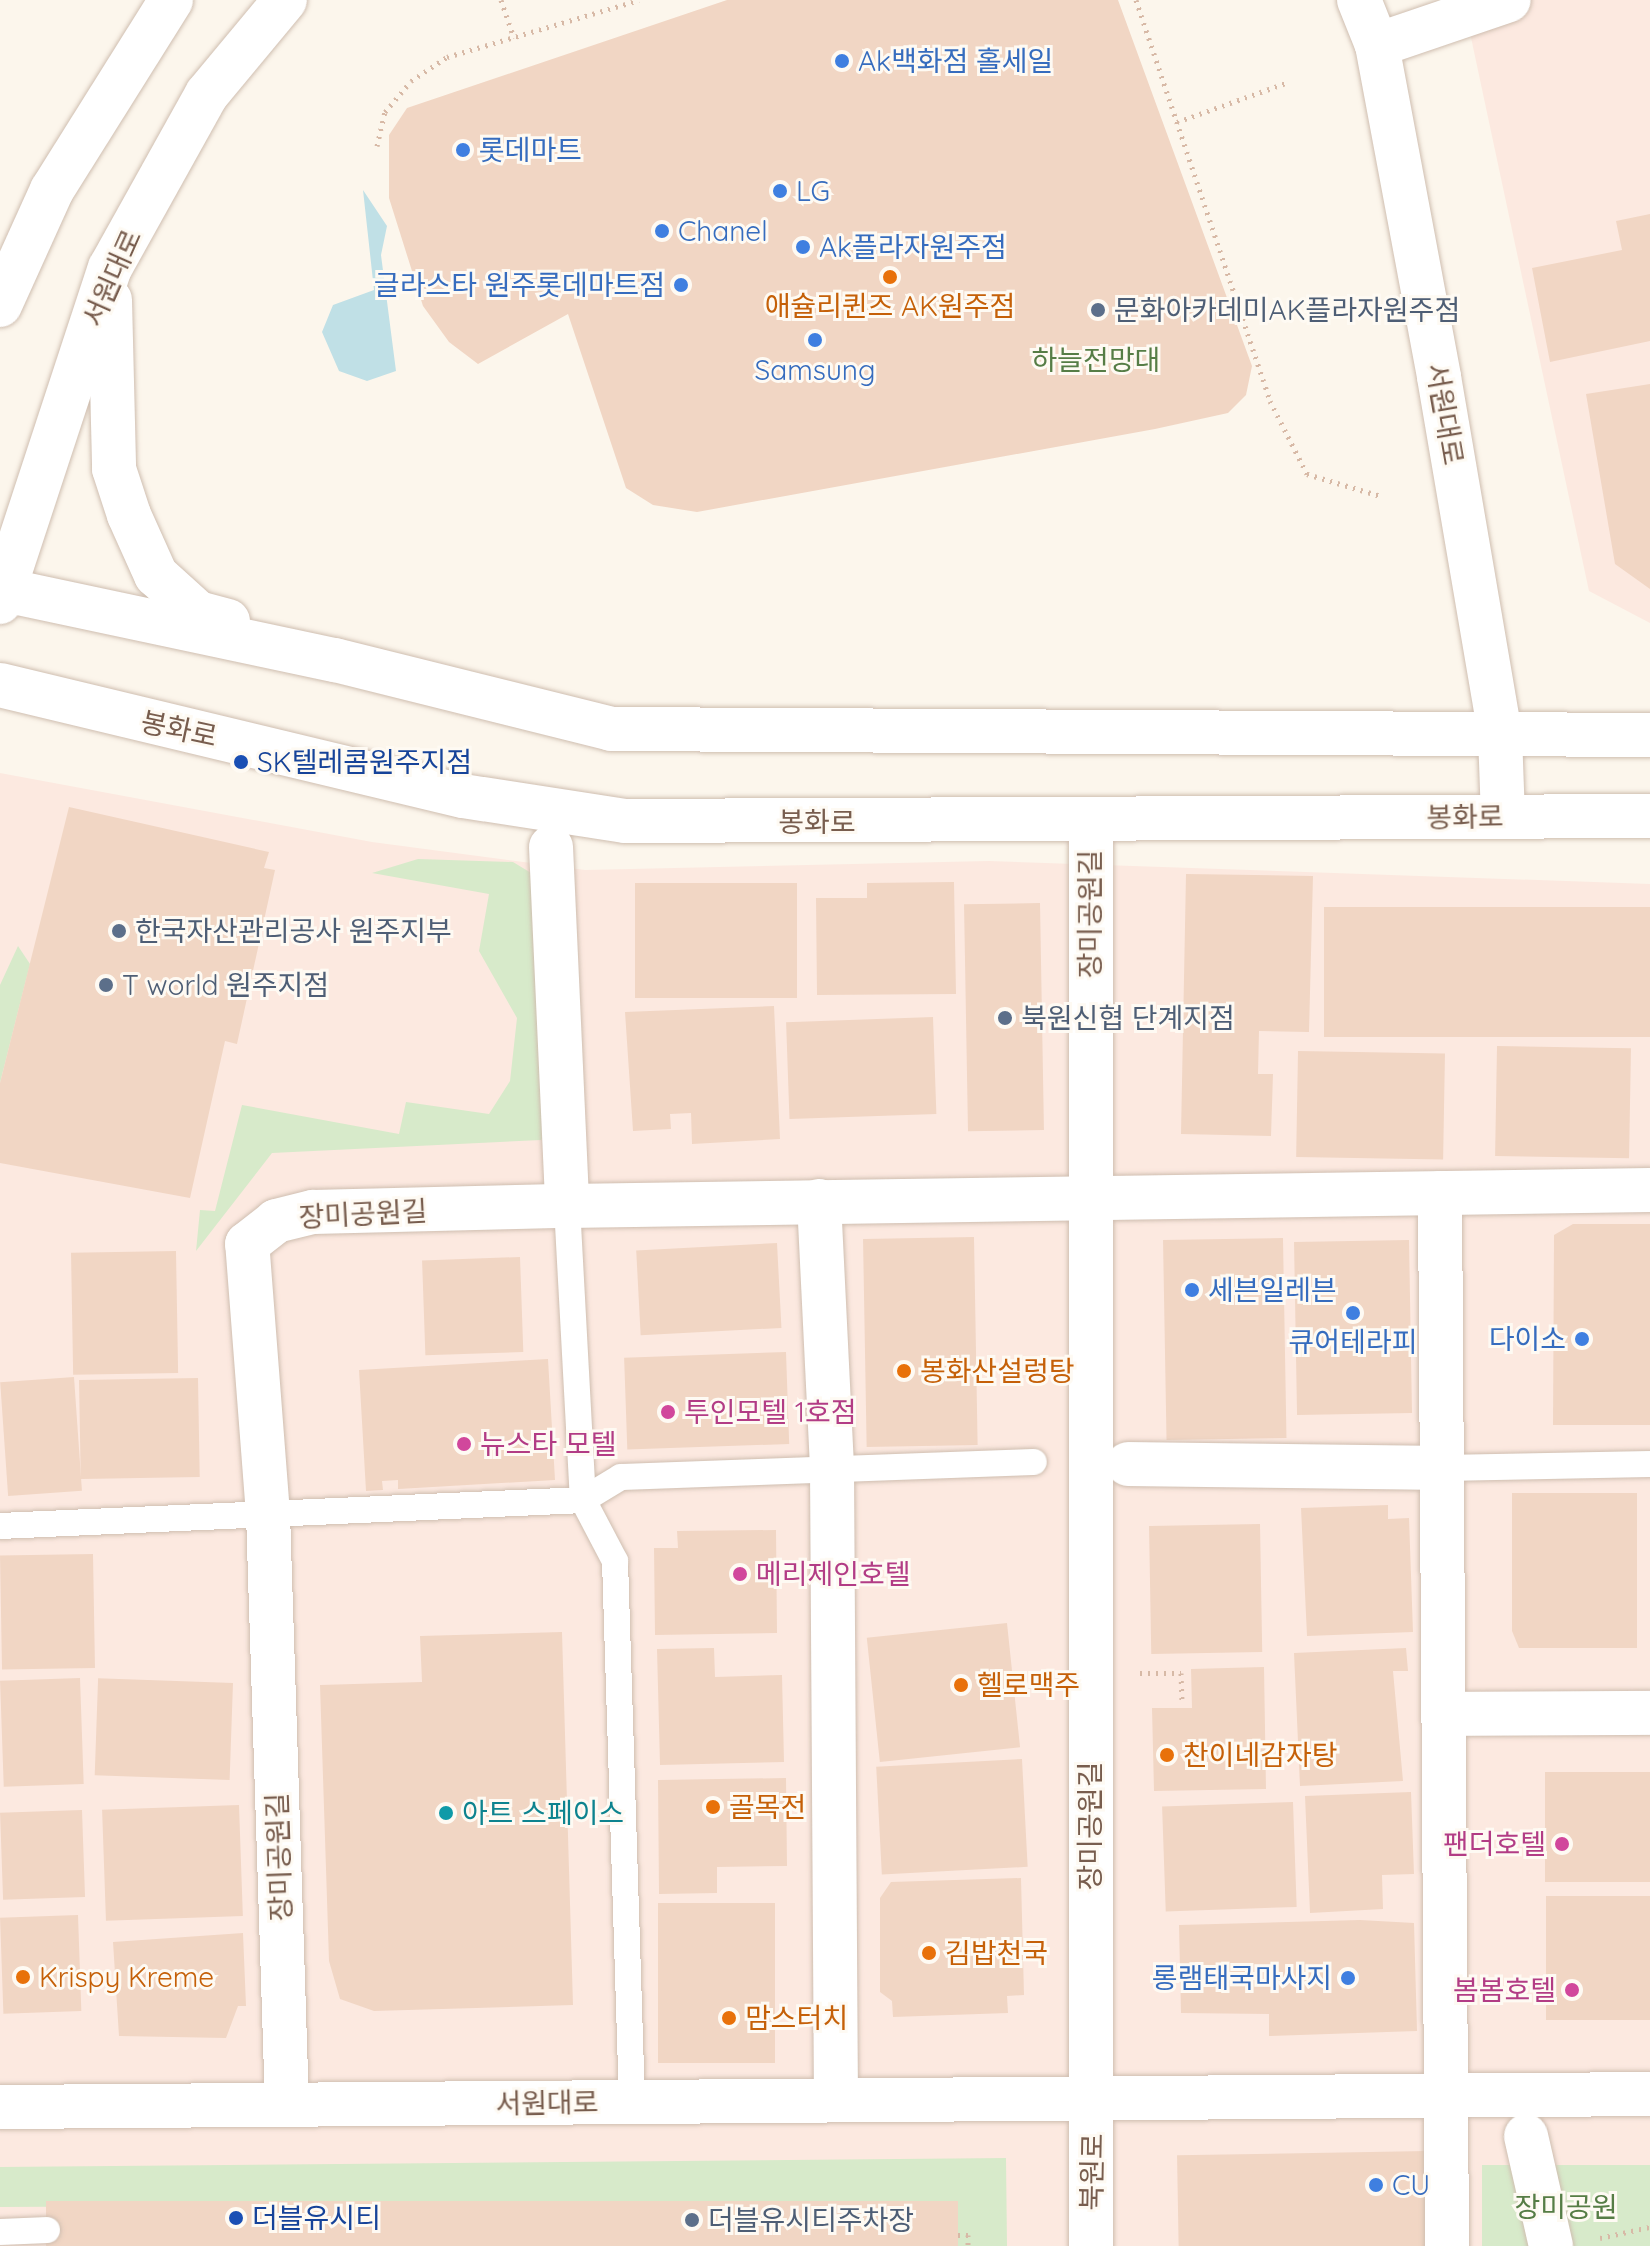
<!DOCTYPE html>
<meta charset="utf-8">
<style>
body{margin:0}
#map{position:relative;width:1650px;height:2246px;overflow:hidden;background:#fcf6ec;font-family:Quicksand,"Noto Sans KR",sans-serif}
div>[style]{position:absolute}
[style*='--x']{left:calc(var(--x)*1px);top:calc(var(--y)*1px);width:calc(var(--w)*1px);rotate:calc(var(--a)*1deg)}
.commercial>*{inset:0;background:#fce9e0}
.green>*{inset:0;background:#d7eaca;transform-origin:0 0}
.water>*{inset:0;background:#c0e0e6}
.building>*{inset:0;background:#f1d6c4;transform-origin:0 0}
.path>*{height:5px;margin-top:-2.5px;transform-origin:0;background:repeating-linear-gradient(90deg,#d7b9a6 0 2px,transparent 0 8px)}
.roads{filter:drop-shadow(0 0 2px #cfbeb0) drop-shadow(0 0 2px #cfbeb0)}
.lane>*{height:26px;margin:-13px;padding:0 13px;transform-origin:13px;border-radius:13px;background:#fff}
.street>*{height:44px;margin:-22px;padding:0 22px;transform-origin:22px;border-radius:22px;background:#fff}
.secondary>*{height:44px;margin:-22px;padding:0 22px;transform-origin:22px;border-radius:22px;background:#fff}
.dots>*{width:22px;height:22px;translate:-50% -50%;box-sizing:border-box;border:4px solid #fefaf3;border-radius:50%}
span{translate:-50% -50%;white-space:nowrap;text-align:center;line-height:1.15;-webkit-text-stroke:6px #fefaf3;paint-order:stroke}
.shop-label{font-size:28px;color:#366cbe}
.left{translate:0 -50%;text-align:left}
.right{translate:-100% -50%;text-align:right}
.street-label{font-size:28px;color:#785d4e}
.food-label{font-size:28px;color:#c56008}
.service-label{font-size:28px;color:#4e5e75}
.park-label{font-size:28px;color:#567d46}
.transit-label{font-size:28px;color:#164399}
.hotel-label{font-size:28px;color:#b23c85}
.culture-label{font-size:28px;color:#0d838f}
</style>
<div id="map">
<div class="commercial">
<i style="clip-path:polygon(1463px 0,1650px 0,1650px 623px,1589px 591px)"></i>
<i style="clip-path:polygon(0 773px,372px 842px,585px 870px,989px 861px,1650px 884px,1650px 2246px,0 2246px)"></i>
</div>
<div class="green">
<i style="clip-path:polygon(418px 859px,513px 862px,536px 876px,548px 1134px,541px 1140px,272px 1153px,196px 1251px,200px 1210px,215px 1211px,242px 1105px,399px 1134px,406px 1102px,489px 1114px,510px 1081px,517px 1018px,479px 951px,489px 894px,372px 873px)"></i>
<i style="clip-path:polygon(18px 946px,30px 964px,0 1083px,0 985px)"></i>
<i style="clip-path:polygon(1006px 2158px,1007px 2246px,958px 2246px,958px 2202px,0 2207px,0 2167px)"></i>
<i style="left:1650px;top:2165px;width:81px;height:168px;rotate:90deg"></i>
</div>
<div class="water">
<i style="clip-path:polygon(363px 190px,387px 226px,381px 255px,396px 371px,367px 381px,339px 371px,322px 332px,333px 305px,374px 290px)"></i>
</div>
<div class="building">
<i style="clip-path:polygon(727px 0,1118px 0,1252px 366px,1246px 395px,1228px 413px,1155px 429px,697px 512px,653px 505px,626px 488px,568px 314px,478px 364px,449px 342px,423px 306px,389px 198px,389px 135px,407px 108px)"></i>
<i style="clip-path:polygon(1650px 214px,1650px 341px,1550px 362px,1532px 268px,1622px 250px,1616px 221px)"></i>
<i style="clip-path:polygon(1650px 384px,1650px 589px,1615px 564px,1586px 394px)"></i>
<i style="clip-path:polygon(69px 807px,269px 852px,264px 868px,275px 870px,237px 1044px,225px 1041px,190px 1198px,0 1163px,0 1083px)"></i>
<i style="clip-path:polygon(1186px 874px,1313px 876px,1309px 1032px,1259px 1031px,1258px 1074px,1273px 1074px,1271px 1136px,1181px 1134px)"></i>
<i style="clip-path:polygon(954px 882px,956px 994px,817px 995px,816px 898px,867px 898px,867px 883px)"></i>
<i style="left:797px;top:883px;width:115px;height:162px;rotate:90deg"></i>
<i style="left:1040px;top:903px;width:227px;height:76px;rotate:89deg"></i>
<i style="left:1650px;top:907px;width:130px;height:326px;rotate:90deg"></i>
<i style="clip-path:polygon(774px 1006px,780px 1139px,692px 1144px,691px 1113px,670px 1114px,671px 1129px,633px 1131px,625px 1012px)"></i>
<i style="left:933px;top:1017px;width:97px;height:147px;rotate:88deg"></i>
<i style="left:1497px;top:1046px;width:134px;height:110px;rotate:1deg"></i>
<i style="left:1298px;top:1051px;width:147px;height:106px;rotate:1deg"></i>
<i style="clip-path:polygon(1573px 1224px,1650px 1224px,1650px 1425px,1553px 1425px,1554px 1235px)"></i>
<i style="left:974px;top:1237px;width:208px;height:111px;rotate:89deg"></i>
<i style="left:1283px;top:1238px;width:200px;height:120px;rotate:89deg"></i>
<i style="left:1409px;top:1240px;width:173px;height:115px;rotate:89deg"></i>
<i style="left:777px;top:1243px;width:85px;height:141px;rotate:87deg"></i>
<i style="left:176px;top:1251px;width:122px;height:105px;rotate:89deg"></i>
<i style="left:520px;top:1257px;width:95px;height:98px;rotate:88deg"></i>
<i style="left:786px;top:1352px;width:92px;height:162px;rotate:88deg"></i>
<i style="clip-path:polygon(548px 1359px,555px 1480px,398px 1489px,398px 1480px,382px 1481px,383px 1490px,366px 1491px,359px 1370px)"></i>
<i style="left:74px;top:1377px;width:114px;height:74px;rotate:86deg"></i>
<i style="left:198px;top:1378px;width:99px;height:119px;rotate:89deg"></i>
<i style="clip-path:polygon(1512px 1493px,1637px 1493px,1637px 1648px,1519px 1648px,1512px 1631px)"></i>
<i style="clip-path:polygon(1388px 1505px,1388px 1519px,1409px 1518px,1413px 1632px,1307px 1636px,1301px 1508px)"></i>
<i style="left:1260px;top:1524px;width:128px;height:111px;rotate:89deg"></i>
<i style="clip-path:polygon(776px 1530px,777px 1633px,655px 1635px,654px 1548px,678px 1548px,677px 1531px)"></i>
<i style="left:93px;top:1554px;width:114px;height:93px;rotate:89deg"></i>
<i style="left:1007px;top:1623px;width:125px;height:141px;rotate:84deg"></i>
<i style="clip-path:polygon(562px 1632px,573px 2005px,374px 2011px,340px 1999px,329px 1961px,320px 1685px,422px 1682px,420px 1636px)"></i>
<i style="clip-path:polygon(714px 1648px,715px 1677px,782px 1675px,784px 1762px,660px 1765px,657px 1649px)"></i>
<i style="clip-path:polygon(1406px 1648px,1408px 1671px,1393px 1671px,1403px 1781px,1300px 1786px,1294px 1653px)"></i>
<i style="clip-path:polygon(1264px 1667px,1266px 1789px,1154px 1791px,1152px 1708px,1192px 1708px,1191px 1669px)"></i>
<i style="left:80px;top:1678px;width:106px;height:80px;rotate:88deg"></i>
<i style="left:233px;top:1683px;width:97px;height:135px;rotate:92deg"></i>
<i style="left:1022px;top:1759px;width:108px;height:146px;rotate:87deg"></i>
<i style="left:1650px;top:1772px;width:110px;height:105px;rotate:90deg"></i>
<i style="clip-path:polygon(786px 1778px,787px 1866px,717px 1867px,717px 1893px,659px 1894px,658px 1780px)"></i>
<i style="clip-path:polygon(1411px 1792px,1414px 1874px,1382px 1875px,1383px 1909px,1310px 1913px,1305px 1796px)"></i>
<i style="left:1293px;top:1802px;width:105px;height:131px;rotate:88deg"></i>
<i style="left:239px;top:1805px;width:111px;height:137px;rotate:88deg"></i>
<i style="left:82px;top:1810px;width:87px;height:82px;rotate:88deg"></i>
<i style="clip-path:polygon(1021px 1878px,1024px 1995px,1007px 1996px,1008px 2013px,893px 2017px,892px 2001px,880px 1992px,880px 1898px,891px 1882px)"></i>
<i style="left:1650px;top:1896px;width:124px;height:104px;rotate:90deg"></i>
<i style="left:658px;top:1903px;width:117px;height:160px"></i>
<i style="left:78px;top:1915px;width:96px;height:78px;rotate:88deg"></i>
<i style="clip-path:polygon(1360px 1920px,1414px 1923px,1417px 2031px,1269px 2036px,1269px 2014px,1181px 2013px,1179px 1925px)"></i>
<i style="clip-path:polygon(243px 1933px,246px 2006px,238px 2006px,226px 2038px,119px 2036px,113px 1942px)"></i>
<i style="left:1427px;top:2151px;width:95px;height:250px;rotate:89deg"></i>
<i style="left:958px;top:2201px;width:45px;height:912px;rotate:90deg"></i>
</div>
<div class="path">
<i style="--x:501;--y:0;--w:40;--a:71.1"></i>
<i style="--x:1136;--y:0;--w:423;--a:71.5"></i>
<i style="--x:1270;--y:401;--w:82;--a:63.1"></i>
<i style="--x:1307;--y:474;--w:77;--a:16.6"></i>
<i style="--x:1177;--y:122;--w:119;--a:-19.7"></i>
<i style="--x:377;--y:146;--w:35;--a:-77"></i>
<i style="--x:385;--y:112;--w:40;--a:-50"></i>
<i style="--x:411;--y:81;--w:43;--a:-33.7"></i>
<i style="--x:447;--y:57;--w:200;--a:-16.5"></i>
<i style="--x:1140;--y:1673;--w:41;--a:0"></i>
<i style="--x:1181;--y:1673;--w:31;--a:88"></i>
<i style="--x:958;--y:2235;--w:10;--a:0"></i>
<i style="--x:968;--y:2235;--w:11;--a:90"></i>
<i style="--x:1600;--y:2238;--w:51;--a:-12.4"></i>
</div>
<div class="roads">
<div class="lane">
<i style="--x:567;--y:1206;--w:294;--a:86.9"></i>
<i style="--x:583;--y:1500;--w:69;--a:62.3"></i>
<i style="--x:615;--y:1561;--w:541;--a:88.2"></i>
<i style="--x:1444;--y:1468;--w:206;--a:-1.1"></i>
<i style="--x:0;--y:1526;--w:584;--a:-2.55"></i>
<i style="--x:583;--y:1500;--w:44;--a:-31.2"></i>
<i style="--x:621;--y:1477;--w:413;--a:-2.1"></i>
<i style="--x:0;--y:2232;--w:47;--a:-2.4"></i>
</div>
<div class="street">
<i style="--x:1359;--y:0;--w:48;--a:68.2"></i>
<i style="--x:1377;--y:45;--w:338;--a:79.4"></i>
<i style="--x:1439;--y:377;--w:363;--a:80.3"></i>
<i style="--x:1500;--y:735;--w:81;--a:87.9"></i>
<i style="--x:1377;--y:45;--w:139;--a:-18.8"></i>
<i style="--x:551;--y:847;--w:359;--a:87.4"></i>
<i style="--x:1440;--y:1193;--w:1053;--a:89.62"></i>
<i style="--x:819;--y:1201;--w:267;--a:87.2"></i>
<i style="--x:832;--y:1468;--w:632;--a:89.64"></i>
<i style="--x:1128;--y:1464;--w:316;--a:0.7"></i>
<i style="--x:1447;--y:1714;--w:203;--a:-0.3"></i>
<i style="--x:287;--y:2105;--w:591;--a:-91.84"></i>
<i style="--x:268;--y:1514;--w:271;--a:-94.4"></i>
<i style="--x:247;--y:1244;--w:37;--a:-38"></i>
<i style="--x:276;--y:1221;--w:38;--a:-14"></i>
<i style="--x:313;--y:1212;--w:254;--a:-1.4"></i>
<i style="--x:567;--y:1206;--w:1083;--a:-0.85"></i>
<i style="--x:0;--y:2107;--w:1650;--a:-0.45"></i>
<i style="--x:1526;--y:2136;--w:113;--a:77.2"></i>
</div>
<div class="secondary">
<i style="--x:110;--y:300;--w:169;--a:88.6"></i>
<i style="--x:114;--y:469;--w:48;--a:71.9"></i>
<i style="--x:129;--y:515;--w:66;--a:65.8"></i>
<i style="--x:156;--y:575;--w:57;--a:42.1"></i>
<i style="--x:198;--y:613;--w:31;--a:15"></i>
<i style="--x:0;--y:305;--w:126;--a:-65.7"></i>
<i style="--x:52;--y:190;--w:224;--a:-57.9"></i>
<i style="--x:0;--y:589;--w:342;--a:12"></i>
<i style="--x:335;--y:660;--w:284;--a:14"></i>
<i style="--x:611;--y:729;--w:1039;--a:0.33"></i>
<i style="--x:0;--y:602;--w:352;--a:-71.8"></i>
<i style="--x:110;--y:268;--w:199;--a:-60.9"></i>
<i style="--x:207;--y:94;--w:122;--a:-50.3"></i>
<i style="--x:0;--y:685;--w:476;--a:13.5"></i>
<i style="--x:463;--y:796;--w:164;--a:8.8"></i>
<i style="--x:625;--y:821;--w:1025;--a:-0.28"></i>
<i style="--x:1091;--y:2246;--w:1422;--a:-90"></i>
</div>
</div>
<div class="dots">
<i style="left:842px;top:61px;background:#3f7fe0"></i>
<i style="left:463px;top:150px;background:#3f7fe0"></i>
<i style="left:780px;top:191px;background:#3f7fe0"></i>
<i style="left:662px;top:231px;background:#3f7fe0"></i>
<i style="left:803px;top:247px;background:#3f7fe0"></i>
<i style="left:890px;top:277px;background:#e8710a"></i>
<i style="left:681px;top:285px;background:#3f7fe0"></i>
<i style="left:1098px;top:310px;background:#5c6f8a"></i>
<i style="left:815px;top:340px;background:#3f7fe0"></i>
<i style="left:241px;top:762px;background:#1a4fb4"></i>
<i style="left:119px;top:931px;background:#5c6f8a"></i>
<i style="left:106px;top:985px;background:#5c6f8a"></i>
<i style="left:1005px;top:1018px;background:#5c6f8a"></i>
<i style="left:1192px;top:1290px;background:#3f7fe0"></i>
<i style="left:1353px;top:1313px;background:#3f7fe0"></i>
<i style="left:1582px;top:1339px;background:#3f7fe0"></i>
<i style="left:904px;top:1371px;background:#e8710a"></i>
<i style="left:668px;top:1412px;background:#d1479c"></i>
<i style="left:464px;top:1444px;background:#d1479c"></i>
<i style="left:740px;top:1574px;background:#d1479c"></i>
<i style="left:961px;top:1685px;background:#e8710a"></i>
<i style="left:1167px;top:1755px;background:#e8710a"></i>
<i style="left:713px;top:1807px;background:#e8710a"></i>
<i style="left:446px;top:1813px;background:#0f9aa8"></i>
<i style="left:1562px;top:1844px;background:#d1479c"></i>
<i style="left:929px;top:1953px;background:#e8710a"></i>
<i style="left:23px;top:1977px;background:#e8710a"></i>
<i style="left:1348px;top:1978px;background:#3f7fe0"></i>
<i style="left:1572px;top:1990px;background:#d1479c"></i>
<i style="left:729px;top:2018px;background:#e8710a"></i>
<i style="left:1376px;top:2185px;background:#3f7fe0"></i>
<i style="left:236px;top:2218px;background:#1a4fb4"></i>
<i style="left:692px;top:2220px;background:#5c6f8a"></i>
</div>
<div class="shop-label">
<span class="left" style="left:858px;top:61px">Ak백화점 홀세일</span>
<span class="left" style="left:479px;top:150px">롯데마트</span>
<span class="left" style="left:796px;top:191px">LG</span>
<span class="left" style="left:678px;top:231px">Chanel</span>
<span class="left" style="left:819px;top:247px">Ak플라자원주점</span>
<span class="right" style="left:665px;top:285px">글라스타 원주롯데마트점</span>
<span style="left:815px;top:370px">Samsung</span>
<span class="left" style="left:1208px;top:1290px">세븐일레븐</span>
<span class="right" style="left:1566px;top:1339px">다이소</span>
<span style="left:1353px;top:1342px">큐어테라피</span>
<span class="right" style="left:1332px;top:1978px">롱램태국마사지</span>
<span class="left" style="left:1392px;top:2185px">CU</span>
</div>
<div class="street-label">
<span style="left:112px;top:278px;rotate:-66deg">서원대로</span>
<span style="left:1445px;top:414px;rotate:80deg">서원대로</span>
<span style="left:179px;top:729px;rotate:12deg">봉화로</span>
<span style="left:1465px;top:817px;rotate:-1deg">봉화로</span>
<span style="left:817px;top:822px">봉화로</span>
<span style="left:1090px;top:914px;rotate:-90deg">장미공원길</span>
<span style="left:363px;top:1214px;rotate:-3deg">장미공원길</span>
<span style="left:1090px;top:1826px;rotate:-90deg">장미공원길</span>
<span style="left:279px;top:1857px;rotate:-92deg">장미공원길</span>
<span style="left:547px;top:2103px;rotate:-1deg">서원대로</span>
<span style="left:1092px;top:2172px;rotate:-89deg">북원로</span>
</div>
<div class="food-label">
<span style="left:890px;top:306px">애슐리퀸즈 AK원주점</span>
<span class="left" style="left:920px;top:1371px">봉화산설렁탕</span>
<span class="left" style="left:977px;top:1685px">헬로맥주</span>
<span class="left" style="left:1183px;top:1755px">찬이네감자탕</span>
<span class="left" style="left:729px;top:1807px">골목전</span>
<span class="left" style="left:945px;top:1953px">김밥천국</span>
<span class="left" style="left:39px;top:1977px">Krispy Kreme</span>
<span class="left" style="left:745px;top:2018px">맘스터치</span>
</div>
<div class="service-label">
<span class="left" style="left:1114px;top:310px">문화아카데미AK플라자원주점</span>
<span class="left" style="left:135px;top:931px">한국자산관리공사 원주지부</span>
<span class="left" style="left:122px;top:985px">T world 원주지점</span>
<span class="left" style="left:1021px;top:1018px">북원신협 단계지점</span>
<span class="left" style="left:708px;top:2220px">더블유시티주차장</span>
</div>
<div class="park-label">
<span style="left:1096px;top:360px">하늘전망대</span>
<span style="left:1566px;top:2207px">장미공원</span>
</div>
<div class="transit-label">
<span class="left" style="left:257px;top:762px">SK텔레콤원주지점</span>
<span class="left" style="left:252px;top:2218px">더블유시티</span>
</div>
<div class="hotel-label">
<span class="left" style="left:684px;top:1412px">투인모텔 1호점</span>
<span class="left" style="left:480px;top:1444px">뉴스타 모텔</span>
<span class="left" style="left:756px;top:1574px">메리제인호텔</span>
<span class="right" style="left:1546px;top:1844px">팬더호텔</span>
<span class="right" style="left:1556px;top:1990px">봄봄호텔</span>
</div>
<div class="culture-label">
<span class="left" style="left:462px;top:1813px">아트 스페이스</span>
</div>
</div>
